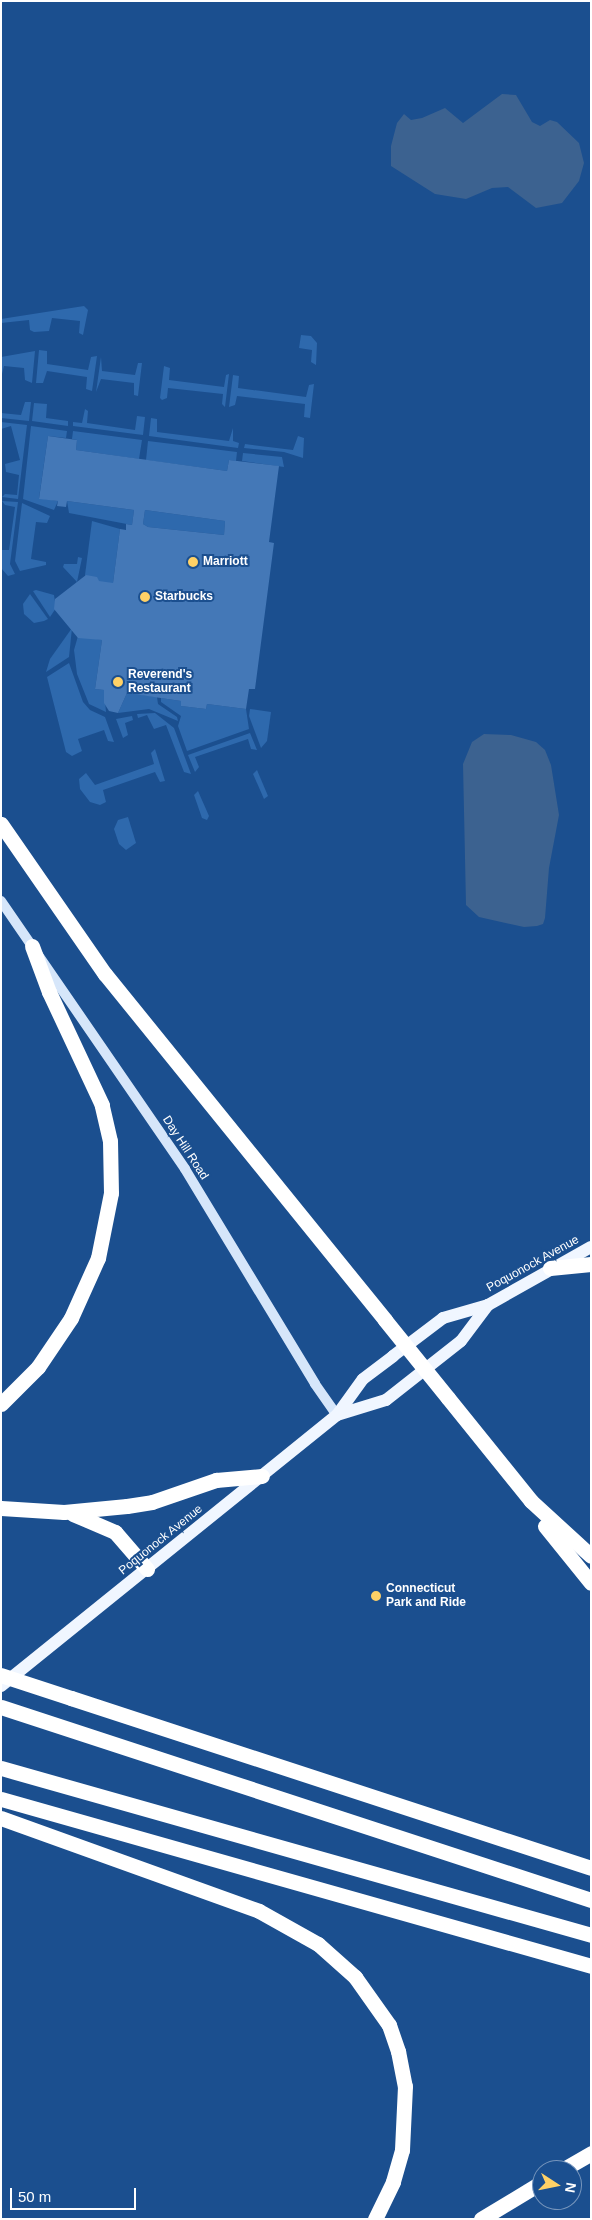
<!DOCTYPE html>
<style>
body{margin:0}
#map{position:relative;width:592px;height:2220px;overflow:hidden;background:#1b4f8f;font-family:Helvetica,sans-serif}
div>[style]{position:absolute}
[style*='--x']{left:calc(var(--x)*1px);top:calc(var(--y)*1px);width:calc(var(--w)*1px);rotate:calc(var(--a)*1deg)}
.green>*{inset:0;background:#2e69ad}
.water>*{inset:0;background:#3c6290}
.building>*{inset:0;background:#4478b7}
.secondary>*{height:10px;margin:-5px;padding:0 5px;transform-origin:5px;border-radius:5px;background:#d6e6fa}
.primary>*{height:12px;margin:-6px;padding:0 6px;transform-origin:6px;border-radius:6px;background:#f0f6ff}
.highway>*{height:15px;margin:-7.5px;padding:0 7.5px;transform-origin:7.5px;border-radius:7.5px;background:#fff}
.highway-bridge>*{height:15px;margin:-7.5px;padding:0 7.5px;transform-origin:7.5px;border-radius:7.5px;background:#fff}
.dots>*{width:14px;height:14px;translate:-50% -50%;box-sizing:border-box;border:2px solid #1b4f8f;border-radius:50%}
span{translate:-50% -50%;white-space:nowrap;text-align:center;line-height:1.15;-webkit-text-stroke:4px #1b4f8f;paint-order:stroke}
.poi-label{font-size:12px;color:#fff;font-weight:700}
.left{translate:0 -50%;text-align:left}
.street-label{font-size:12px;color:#fff}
.frame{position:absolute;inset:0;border:2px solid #fff;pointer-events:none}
.north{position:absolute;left:532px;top:2160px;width:50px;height:50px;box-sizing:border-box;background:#1b4f8f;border:1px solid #7695bc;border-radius:50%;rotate:101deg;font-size:14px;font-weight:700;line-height:20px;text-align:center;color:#fff}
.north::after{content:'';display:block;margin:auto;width:18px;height:22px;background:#ffd166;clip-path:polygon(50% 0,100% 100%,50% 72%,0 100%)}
.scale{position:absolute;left:10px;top:2188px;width:126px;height:22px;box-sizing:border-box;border:2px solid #fff;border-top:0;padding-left:6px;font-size:15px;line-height:18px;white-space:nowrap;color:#fff;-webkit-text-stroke:4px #1b4f8f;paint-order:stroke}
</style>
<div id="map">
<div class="green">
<i style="clip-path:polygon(84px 306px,88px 310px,83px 335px,79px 333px,80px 321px,52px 318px,49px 331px,34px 332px,30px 330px,29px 320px,1px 323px,1px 319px)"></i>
<i style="clip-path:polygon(301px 335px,311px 336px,317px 343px,316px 365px,311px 362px,312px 350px,299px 348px)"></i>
<i style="clip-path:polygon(39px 350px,47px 351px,47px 364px,88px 370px,91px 357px,97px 356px,92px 391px,86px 389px,87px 377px,47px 371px,43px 383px,36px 383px)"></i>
<i style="clip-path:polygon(35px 351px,32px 383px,25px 380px,24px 368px,4px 366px,1px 378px,1px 357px)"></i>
<i style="clip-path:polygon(101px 357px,102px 371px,135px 375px,138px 363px,142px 363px,138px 396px,134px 395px,134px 383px,101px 379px,96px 392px)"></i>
<i style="clip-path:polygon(164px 366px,170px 368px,169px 380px,224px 387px,226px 375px,229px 374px,225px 407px,222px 404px,223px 394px,168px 388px,167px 398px,162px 400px,160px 398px)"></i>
<i style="clip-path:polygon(233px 375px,239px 376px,238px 388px,306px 397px,309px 385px,314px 384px,310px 418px,304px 417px,305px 404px,237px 396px,235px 405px,229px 407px)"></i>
<i style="clip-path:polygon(25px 402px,31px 402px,29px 421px,1px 418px,1px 413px,21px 415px)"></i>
<i style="clip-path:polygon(34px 403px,47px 404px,46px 418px,68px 421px,68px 426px,32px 421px)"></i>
<i style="clip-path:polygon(85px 409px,88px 411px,87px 423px,135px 430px,137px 416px,145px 417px,143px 435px,73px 426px,73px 422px,82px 423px)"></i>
<i style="clip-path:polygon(151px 418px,157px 419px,157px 432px,229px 441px,233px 428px,233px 441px,239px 443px,238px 448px,149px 436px)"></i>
<i style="clip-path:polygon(1px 422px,27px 425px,18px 499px,2px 497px,5px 494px,17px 495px,19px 475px,6px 472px,5px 464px,20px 460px,11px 426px,1px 429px)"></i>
<i style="clip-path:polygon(31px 426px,67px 431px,66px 438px,48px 436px,39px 498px,58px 501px,54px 510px,23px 499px)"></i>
<i style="clip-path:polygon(73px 431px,142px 440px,139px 459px,76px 450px,77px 440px,72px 439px)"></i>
<i style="clip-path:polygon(298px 436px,304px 438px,303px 458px,284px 452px,244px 448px,245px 444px,293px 450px)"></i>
<i style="clip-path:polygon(148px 441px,237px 452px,236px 461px,229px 460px,227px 471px,146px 460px)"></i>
<i style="clip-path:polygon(243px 453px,282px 457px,284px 467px,242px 461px)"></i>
<i style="clip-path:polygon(2px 501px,18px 502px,10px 564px,15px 574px,8px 576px,1px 568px,1px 550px,9px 550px,15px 507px,5px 505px)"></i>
<i style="clip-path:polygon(67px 501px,134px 510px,132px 525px,69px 513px)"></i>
<i style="clip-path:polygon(22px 503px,50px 516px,47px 523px,36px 522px,31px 559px,46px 562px,46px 565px,20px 571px,15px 561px)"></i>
<i style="clip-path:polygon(145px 510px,225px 521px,224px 535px,148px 527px,143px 524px)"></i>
<i style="clip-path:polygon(92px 521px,120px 529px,113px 583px,94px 598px,85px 575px)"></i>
<i style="clip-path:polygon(78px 557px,82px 558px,77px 582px,63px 567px,64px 564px,77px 564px)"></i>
<i style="clip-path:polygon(36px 590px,54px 595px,56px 608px,50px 617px,33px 591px)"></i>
<i style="clip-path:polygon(30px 594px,48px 619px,44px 621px,34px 623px,24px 614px,23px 604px)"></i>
<i style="clip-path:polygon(72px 628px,69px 657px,46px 672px,50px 659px)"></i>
<i style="clip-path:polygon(78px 636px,102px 640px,95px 689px,104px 690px,106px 712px,89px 704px,77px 674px,74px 650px)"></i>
<i style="clip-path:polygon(69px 663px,83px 702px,90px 710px,105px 717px,114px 742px,108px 741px,104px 730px,78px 739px,82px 751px,72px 756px,66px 752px,47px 677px)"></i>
<i style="clip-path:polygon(127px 693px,157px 697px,158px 704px,177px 717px,178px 721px,149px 709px,118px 713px)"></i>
<i style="clip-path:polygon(161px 698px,181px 701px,181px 706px,206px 709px,207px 704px,246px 709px,249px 729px,187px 751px,178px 726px,181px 716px,161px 702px)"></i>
<i style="clip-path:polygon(250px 709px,271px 712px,267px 741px,261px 748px,249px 716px)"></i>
<i style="clip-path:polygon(155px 713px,174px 728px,191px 774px,184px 772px,166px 725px,154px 729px,147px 715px,138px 718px,137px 714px)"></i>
<i style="clip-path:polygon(132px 716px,133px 720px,125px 723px,128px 735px,123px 738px,116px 719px)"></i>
<i style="clip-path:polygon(250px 733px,257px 750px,251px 749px,248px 739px,195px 757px,199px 767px,195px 772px,188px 755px)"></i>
<i style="clip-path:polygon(155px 749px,165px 781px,160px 782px,155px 772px,103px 790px,106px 802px,100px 805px,90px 802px,80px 789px,79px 779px,86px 773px,95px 785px,154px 764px,151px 753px)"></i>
<i style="clip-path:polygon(257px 770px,268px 796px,264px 799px,253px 774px)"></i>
<i style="clip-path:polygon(198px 791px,209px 816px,207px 820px,202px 818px,194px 795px)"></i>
<i style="clip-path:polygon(128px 817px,136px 843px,126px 850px,119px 844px,114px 829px,118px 820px)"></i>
</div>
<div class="water">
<i style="clip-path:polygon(502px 94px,516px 95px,532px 122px,540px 126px,550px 120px,557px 122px,579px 143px,584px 163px,579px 181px,562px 203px,536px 208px,508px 187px,492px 188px,466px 199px,435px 194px,391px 166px,391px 146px,397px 123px,404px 114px,411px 120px,422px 118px,445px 108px,463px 123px)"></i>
<i style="clip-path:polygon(484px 734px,511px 735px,536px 742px,545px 750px,551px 765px,559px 815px,549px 868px,545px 918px,543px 924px,537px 926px,524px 927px,479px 917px,466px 905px,463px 764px,472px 742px)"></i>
</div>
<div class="building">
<i style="clip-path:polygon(evenodd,48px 436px,77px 440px,76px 450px,227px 471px,229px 460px,279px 466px,269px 542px,274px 543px,255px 689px,249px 689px,246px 709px,207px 704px,206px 709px,181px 706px,181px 701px,127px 693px,118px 713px,109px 711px,104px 703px,104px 690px,95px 689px,102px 640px,78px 638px,54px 609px,55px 599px,86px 575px,97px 577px,99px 581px,113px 583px,120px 529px,126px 530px,126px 524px,132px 525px,134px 510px,67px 501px,66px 507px,57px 506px,58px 501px,39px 499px,48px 436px,145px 510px,225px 521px,224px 535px,148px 527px,143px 524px,145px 510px)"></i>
</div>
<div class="secondary">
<i style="--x:1;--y:901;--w:325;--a:55.5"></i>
<i style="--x:185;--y:1169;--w:251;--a:58.8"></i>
<i style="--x:315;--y:1384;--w:38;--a:55"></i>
</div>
<div class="primary">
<i style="--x:337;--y:1415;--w:51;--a:-17"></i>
<i style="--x:386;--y:1400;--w:95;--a:-38.2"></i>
<i style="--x:461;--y:1341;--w:45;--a:-53.1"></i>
<i style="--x:1;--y:1686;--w:432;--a:-38.9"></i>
<i style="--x:337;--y:1415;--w:44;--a:-54.2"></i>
<i style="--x:363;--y:1379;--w:38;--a:-37"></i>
<i style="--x:393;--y:1356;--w:63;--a:-37.2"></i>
<i style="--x:443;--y:1318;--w:47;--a:-16.1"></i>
<i style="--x:488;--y:1305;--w:118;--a:-29.4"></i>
</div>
<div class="highway">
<i style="--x:1;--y:824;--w:183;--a:55.3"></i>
<i style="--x:105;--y:974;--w:445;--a:51"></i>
<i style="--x:550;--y:1268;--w:41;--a:-5.6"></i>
<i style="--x:448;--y:1398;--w:132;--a:51.1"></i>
<i style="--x:531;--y:1501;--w:81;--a:42.5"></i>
<i style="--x:1;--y:1404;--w:52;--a:-45"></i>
<i style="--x:38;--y:1367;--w:59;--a:-56"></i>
<i style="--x:71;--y:1318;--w:66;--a:-65.8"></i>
<i style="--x:98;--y:1258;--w:66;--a:-78.7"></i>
<i style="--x:111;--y:1193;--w:52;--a:-91.1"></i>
<i style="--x:110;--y:1141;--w:37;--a:-103"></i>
<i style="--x:102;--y:1105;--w:125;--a:-115.1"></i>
<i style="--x:49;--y:992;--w:49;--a:-110.3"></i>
<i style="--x:1;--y:1508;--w:63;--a:3.6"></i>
<i style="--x:64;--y:1512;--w:63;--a:-5.4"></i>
<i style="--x:127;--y:1506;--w:25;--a:-9"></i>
<i style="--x:152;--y:1502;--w:68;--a:-19"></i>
<i style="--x:216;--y:1480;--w:46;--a:-5"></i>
<i style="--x:73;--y:1514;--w:46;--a:23.2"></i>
<i style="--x:115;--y:1532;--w:49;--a:49.1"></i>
<i style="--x:545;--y:1526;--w:73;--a:51.1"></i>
<i style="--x:71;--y:1698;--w:547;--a:18.1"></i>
<i style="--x:1;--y:1707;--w:621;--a:18.11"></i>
<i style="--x:1;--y:1768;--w:613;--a:15.8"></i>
<i style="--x:1;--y:1799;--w:613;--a:15.8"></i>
<i style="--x:1;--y:1818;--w:274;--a:19.8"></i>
<i style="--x:259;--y:1911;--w:68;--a:29.2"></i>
<i style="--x:318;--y:1944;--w:50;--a:41.7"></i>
<i style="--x:355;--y:1977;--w:59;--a:54.7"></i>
<i style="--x:389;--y:2025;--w:28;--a:71"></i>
<i style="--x:398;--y:2051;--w:36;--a:79"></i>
<i style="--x:405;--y:2086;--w:64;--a:92.7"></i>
<i style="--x:402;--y:2150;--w:33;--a:106"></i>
<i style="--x:393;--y:2182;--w:41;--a:115.9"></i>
<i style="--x:562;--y:2170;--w:34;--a:-30"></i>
<i style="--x:481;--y:2219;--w:71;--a:-31.2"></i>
</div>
<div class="highway-bridge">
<i style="--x:385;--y:1320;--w:100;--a:51.1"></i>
<i style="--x:1;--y:1675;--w:74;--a:18.2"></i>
</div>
<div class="dots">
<i style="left:193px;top:562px;background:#ffd166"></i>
<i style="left:145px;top:597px;background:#ffd166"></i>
<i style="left:118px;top:682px;background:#ffd166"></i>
<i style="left:376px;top:1596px;background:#ffd166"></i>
</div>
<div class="poi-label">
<span class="left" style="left:203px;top:562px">Marriott</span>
<span class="left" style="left:155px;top:597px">Starbucks</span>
<span class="left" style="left:128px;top:682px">Reverend's<br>Restaurant</span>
<span class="left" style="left:386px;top:1596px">Connecticut<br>Park and Ride</span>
</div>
<div class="street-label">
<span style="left:185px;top:1148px;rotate:57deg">Day Hill Road</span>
<span style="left:533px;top:1264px;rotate:-29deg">Poquonock Avenue</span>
<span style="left:161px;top:1540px;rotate:-39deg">Poquonock Avenue</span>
</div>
<div class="frame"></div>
<div class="north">N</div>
<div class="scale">50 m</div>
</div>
